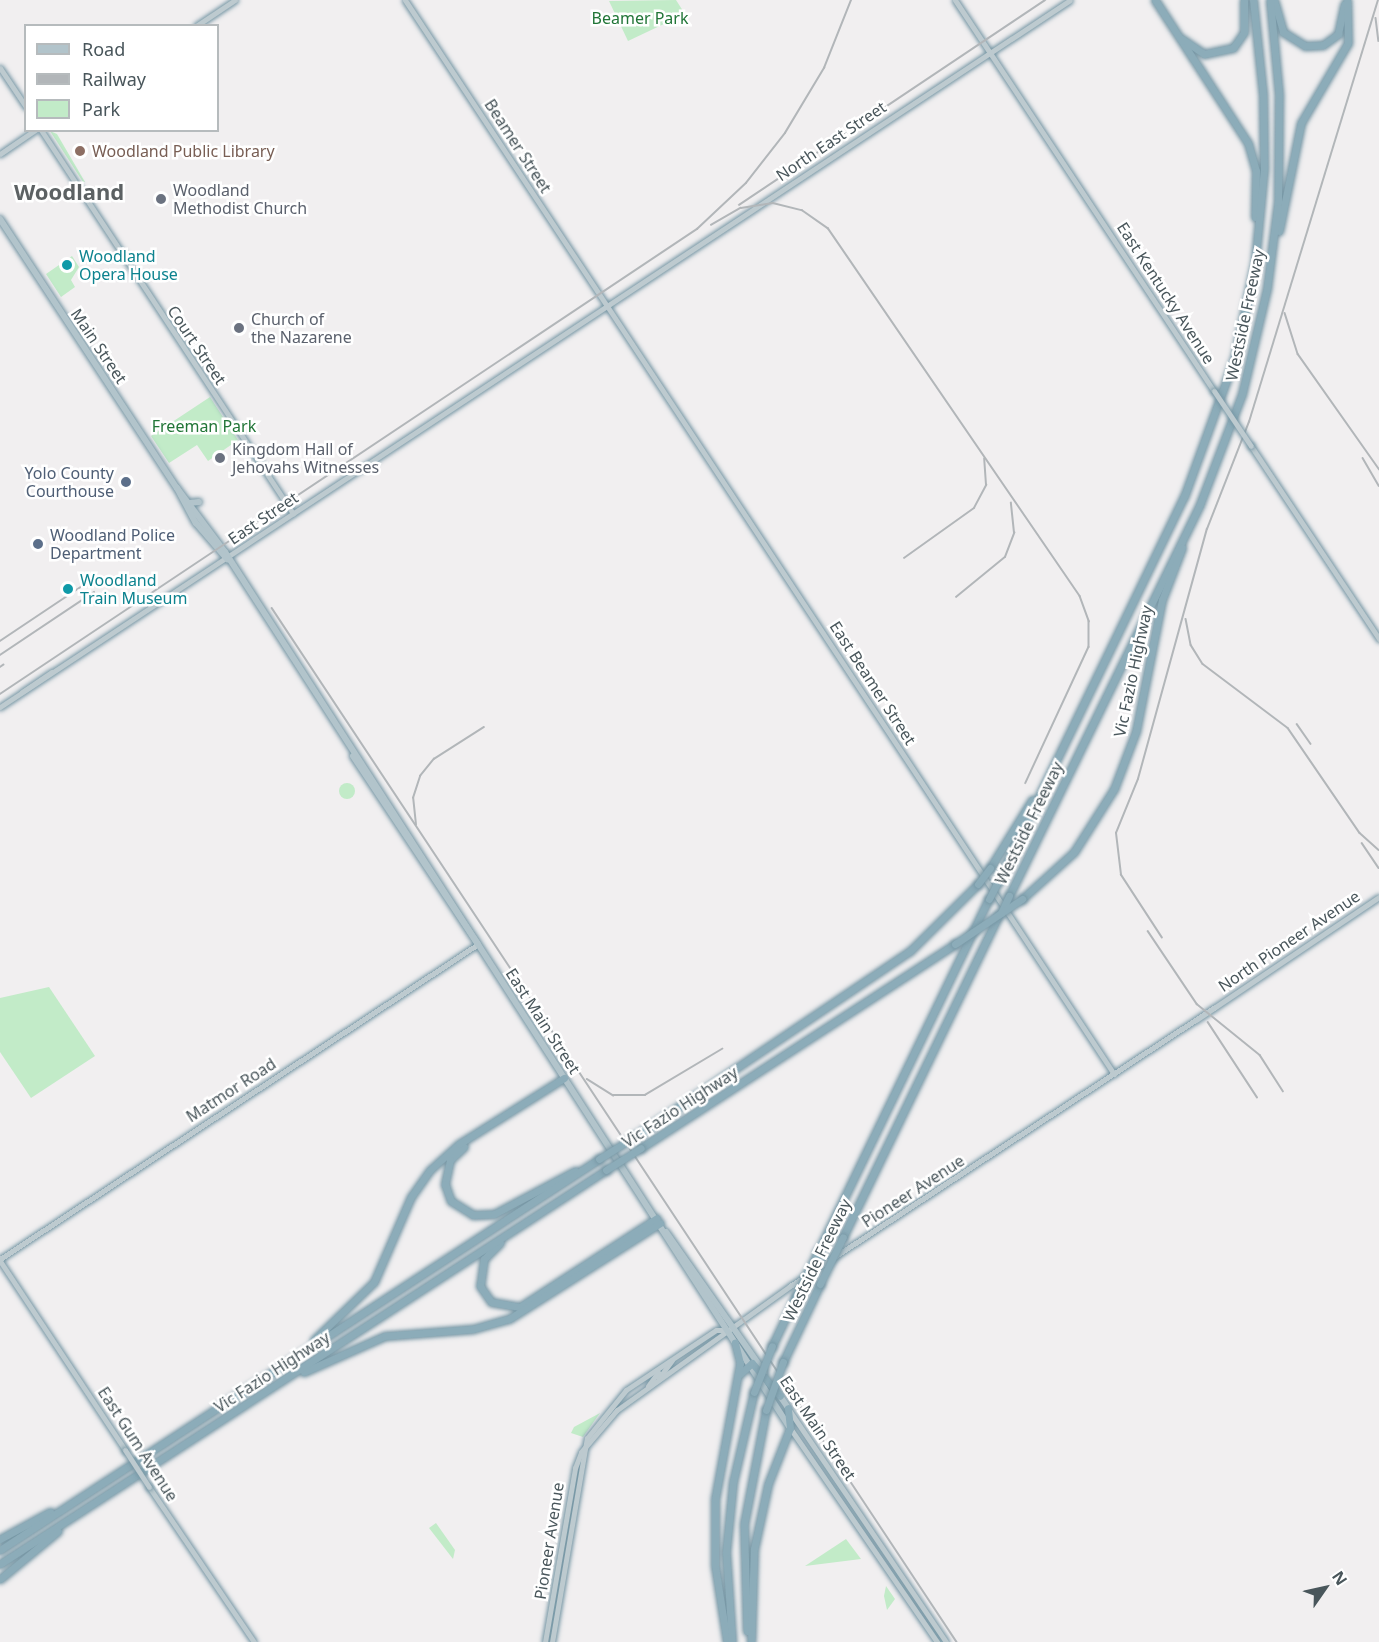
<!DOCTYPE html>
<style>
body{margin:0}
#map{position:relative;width:1379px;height:1642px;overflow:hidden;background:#f1eff0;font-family:"Noto Sans",sans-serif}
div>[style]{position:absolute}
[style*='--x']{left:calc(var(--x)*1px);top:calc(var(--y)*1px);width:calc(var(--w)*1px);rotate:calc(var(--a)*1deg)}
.green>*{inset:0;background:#c2ebc8}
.round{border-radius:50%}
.roads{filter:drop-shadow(0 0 2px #7797a5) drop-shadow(0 0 2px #7797a5)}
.secondary>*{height:5px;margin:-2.5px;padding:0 2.5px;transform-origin:2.5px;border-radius:2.5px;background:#bdcacf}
.primary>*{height:6px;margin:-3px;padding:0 3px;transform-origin:3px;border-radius:3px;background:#b2c4cb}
.highway>*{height:7px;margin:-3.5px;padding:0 3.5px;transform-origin:3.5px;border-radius:3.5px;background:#8cacb9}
.rail>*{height:1.5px;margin:-0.75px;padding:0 0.75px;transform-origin:0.75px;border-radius:0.75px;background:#b2b6b9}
.bridges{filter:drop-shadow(0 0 2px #7797a5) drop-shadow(0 0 2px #7797a5)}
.secondary-bridge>*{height:5px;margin:-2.5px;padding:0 2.5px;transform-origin:2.5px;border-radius:2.5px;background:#bdcacf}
.highway-bridge>*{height:7px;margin:-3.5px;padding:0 3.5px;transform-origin:3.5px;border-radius:3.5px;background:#8cacb9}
.dots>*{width:16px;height:16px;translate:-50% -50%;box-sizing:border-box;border:3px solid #fff;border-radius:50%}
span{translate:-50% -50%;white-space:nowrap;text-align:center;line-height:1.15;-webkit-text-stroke:5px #fff;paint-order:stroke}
.park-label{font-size:16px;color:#217537}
.street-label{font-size:16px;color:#49565b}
.education-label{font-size:16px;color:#785e54}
.left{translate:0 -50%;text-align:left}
.worship-label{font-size:16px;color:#5b616d}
.culture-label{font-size:16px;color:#0d838f}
.service-label{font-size:16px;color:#4e5e75}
.right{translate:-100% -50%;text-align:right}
.district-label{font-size:22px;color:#5c6163;font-weight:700}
.legend{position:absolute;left:24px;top:24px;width:195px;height:108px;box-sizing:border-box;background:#fff;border:2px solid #b6bbbd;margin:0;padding:8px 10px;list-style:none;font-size:18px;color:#49565b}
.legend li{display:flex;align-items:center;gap:12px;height:30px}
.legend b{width:30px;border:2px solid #b6bbbd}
.north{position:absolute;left:1295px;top:1558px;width:60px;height:60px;-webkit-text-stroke:4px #fff;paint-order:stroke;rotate:56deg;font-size:16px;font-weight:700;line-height:24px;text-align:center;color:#49565b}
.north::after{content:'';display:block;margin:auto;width:21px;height:27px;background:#49565b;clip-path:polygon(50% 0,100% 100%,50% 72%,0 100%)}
</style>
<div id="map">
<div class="green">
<i style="clip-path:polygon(676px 0,685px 14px,628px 41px,609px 1px)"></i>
<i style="clip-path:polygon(50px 131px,57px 134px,85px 182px,83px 182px)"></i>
<i style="clip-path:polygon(72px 256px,79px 267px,71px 280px,75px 287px,61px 297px,46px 274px)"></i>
<i style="clip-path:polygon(210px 397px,238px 440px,208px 461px,197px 445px,169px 463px,151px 436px)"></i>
<i class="round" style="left:339px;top:783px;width:16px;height:16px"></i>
<i style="clip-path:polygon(49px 987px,95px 1056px,31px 1098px,0 1052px,0 998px)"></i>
<i style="clip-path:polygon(600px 1413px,583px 1437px,571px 1433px,574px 1427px)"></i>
<i style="clip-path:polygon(436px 1523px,455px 1550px,453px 1559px,429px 1528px)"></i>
<i style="clip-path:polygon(846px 1539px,861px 1559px,805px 1566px)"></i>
<i style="clip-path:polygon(886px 1586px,895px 1599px,887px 1610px,884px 1596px)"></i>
</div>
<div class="roads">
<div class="secondary">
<i style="--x:405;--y:0;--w:1287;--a:56.57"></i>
<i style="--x:955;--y:0;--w:469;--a:56.5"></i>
<i style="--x:196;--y:26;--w:47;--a:-33.7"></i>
<i style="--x:0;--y:68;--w:47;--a:56.3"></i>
<i style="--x:41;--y:130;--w:459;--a:56.7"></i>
<i style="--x:0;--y:154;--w:42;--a:-34.4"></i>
<i style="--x:1251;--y:446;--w:232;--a:56.4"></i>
<i style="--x:22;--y:692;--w:36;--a:-34"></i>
<i style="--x:0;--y:707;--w:1282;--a:-33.45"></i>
<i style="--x:1196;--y:1020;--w:220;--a:-33.9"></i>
<i style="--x:0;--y:1259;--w:572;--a:-33.38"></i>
<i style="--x:0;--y:1261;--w:227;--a:56.5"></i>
<i style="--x:659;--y:1378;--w:22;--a:-54"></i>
<i style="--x:648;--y:1386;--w:17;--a:-54"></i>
<i style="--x:789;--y:1410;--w:280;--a:55.9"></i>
<i style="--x:790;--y:1428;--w:260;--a:55.5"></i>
<i style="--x:149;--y:1487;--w:187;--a:55.9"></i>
<i style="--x:545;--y:1642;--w:177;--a:-80.2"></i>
<i style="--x:575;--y:1468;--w:17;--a:-69"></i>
<i style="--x:581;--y:1452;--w:55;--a:-49.4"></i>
<i style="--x:617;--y:1410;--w:213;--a:-35.6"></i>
<i style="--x:790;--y:1286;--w:508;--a:-33.28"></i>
<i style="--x:552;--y:1642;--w:207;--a:-80.3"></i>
<i style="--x:587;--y:1438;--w:62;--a:-50.9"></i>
<i style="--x:626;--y:1390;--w:108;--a:-33.7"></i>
<i style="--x:716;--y:1330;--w:10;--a:0"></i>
</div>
<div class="primary">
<i style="--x:0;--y:219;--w:322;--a:56.7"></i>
<i style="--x:177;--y:488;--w:80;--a:53.1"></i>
<i style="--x:225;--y:552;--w:1042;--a:57.18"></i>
<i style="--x:177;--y:488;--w:40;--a:62"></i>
<i style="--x:196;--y:523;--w:48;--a:49.3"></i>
<i style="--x:189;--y:503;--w:10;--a:-6"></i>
<i style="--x:353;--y:756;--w:226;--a:56.4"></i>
<i style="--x:666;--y:1232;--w:171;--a:55"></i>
<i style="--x:778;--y:1393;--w:18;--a:56"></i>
</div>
<div class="highway">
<i style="--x:1155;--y:0;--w:171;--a:57"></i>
<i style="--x:1248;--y:143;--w:29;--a:74"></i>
<i style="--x:1256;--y:171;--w:46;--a:91.2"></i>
<i style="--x:1274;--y:0;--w:33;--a:74"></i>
<i style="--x:1283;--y:32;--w:26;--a:32"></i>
<i style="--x:1305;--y:46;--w:18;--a:-3"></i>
<i style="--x:1323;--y:45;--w:19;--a:-36"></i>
<i style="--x:1338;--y:34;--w:30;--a:-78"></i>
<i style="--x:1182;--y:39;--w:27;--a:34"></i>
<i style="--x:1204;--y:54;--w:30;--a:-12"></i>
<i style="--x:1233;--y:48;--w:19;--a:-55"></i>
<i style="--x:1244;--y:32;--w:32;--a:-90"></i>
<i style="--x:1279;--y:231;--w:110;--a:-78.5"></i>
<i style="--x:1301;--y:123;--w:93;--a:-59.6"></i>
<i style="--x:1348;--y:43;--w:43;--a:-91.3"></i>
<i style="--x:990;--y:868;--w:80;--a:-58.3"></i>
<i style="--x:998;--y:881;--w:427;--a:-64.2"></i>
<i style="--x:1184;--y:497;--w:149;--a:-70"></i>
<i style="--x:1235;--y:357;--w:97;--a:-78.1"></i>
<i style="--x:1255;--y:262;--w:94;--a:-84.5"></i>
<i style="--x:1264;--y:168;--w:73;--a:-90.8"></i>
<i style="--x:1263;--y:95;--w:96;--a:-96"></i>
<i style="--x:1009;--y:896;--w:436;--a:-64"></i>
<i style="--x:1200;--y:504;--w:118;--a:-69.1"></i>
<i style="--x:1242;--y:394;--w:109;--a:-76.7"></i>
<i style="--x:1267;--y:288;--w:87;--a:-82.7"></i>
<i style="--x:1278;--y:202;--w:107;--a:-89.5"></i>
<i style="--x:1279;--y:95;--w:95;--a:-95.4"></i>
<i style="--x:1022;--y:899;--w:70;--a:-42.1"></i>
<i style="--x:1074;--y:852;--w:75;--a:-57.6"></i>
<i style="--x:1114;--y:789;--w:62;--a:-69.2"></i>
<i style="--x:1136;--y:731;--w:134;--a:-78.8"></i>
<i style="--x:1162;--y:600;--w:56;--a:-69"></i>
<i style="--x:634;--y:1137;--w:333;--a:-34"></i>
<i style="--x:910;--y:951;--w:95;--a:-44.6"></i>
<i style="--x:464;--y:1147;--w:19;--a:137"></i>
<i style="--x:450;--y:1160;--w:25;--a:102"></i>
<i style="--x:445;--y:1184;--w:18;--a:71"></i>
<i style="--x:451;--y:1201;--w:26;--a:32"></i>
<i style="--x:473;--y:1215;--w:21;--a:-3"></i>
<i style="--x:494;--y:1214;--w:92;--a:-28"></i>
<i style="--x:641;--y:1148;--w:374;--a:-33"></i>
<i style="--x:843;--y:1237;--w:358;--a:-64.2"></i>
<i style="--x:500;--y:1243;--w:23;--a:135"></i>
<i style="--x:484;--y:1259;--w:27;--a:98"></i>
<i style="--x:480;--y:1286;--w:19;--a:55"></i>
<i style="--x:491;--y:1302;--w:29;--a:10"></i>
<i style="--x:520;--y:1307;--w:163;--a:-33"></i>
<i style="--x:818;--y:1252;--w:392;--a:-64.2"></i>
<i style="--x:314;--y:1340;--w:83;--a:-44"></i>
<i style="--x:374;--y:1282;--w:93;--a:-66.5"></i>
<i style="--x:411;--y:1197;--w:33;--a:-55"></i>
<i style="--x:430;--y:1170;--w:39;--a:-42"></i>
<i style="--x:459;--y:1144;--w:124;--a:-32.2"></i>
<i style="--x:772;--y:1346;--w:55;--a:-64.4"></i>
<i style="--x:783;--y:1362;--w:86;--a:-64.6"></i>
<i style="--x:304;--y:1372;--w:89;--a:-24"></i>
<i style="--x:385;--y:1336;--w:88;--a:-4.5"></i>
<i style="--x:473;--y:1329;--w:37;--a:-16"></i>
<i style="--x:509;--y:1319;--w:179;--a:-32.4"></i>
<i style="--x:740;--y:1374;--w:16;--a:-43"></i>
<i style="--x:752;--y:1363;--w:43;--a:49.7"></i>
<i style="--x:0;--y:1539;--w:57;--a:-28.4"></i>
<i style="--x:0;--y:1550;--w:715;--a:-33.13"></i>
<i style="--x:0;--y:1564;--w:723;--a:-33.03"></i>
<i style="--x:0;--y:1579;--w:75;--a:-39.6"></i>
<i style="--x:747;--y:1631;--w:107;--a:-91.6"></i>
<i style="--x:744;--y:1524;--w:116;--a:-79.1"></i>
<i style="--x:727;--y:1642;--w:78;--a:-98.9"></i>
<i style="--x:715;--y:1565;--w:66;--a:-90"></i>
<i style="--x:715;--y:1499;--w:138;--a:-79.6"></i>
<i style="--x:740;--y:1363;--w:21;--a:-104"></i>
<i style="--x:732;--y:1642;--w:90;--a:-93.8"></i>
<i style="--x:726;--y:1552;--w:70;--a:-84.3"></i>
<i style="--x:733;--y:1482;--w:92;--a:-76.9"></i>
<i style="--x:751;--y:1642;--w:93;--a:-88.2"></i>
<i style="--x:754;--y:1549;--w:66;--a:-77.8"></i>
<i style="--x:768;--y:1484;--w:60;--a:-68.6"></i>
<i style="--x:790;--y:1428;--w:20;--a:-96"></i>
</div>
</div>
<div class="rail">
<i style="--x:1376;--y:18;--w:23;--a:83"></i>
<i style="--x:739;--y:205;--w:368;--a:-33.8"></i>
<i style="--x:711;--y:225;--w:34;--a:-30"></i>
<i style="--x:741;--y:208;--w:32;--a:-9"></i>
<i style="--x:773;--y:203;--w:30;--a:14"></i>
<i style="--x:802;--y:210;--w:32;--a:35"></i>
<i style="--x:828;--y:228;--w:446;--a:55.6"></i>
<i style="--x:1080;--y:596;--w:27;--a:70"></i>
<i style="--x:1089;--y:621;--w:26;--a:90"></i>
<i style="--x:1089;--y:647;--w:150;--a:114.9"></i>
<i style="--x:1285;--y:313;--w:43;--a:72.4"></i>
<i style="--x:1298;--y:354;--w:141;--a:54.8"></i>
<i style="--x:1363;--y:458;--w:32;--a:60"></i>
<i style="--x:904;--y:558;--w:86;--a:-35.5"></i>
<i style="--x:974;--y:508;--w:26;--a:-62"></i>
<i style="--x:986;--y:485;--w:26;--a:-94"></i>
<i style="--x:956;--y:597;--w:63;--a:-39.2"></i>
<i style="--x:1005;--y:557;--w:26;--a:-69"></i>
<i style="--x:1014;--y:533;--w:30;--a:-96"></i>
<i style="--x:272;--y:608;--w:1240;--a:56.48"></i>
<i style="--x:1186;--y:619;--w:26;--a:79"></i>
<i style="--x:1191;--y:645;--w:22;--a:58"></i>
<i style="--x:1203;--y:664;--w:106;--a:37"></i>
<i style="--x:1288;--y:728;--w:127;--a:55.6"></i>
<i style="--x:1360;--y:833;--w:25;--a:42"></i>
<i style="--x:0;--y:641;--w:106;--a:-33.8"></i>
<i style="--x:0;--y:655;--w:113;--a:-33.8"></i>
<i style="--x:0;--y:667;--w:4;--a:-34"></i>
<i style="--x:0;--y:694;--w:838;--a:-33.71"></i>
<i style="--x:697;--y:229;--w:67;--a:-43.2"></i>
<i style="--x:746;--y:183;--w:63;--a:-52"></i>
<i style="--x:785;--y:133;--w:76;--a:-59"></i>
<i style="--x:824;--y:68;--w:73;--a:-68.3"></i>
<i style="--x:1297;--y:724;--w:24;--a:55"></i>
<i style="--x:416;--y:825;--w:27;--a:-96"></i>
<i style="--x:413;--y:798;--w:23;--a:-72"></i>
<i style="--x:420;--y:776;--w:22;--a:-51"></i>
<i style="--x:434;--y:759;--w:59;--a:-32.6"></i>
<i style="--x:1362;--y:843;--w:30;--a:56"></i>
<i style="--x:1148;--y:931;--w:88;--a:56.1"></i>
<i style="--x:1197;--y:1004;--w:81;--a:39"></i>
<i style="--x:1260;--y:1055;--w:43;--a:57.4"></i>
<i style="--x:1162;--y:938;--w:75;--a:-123.1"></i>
<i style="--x:1121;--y:875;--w:42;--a:-96.8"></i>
<i style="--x:1116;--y:833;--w:58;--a:-67.8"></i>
<i style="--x:1138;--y:779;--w:259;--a:-74.6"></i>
<i style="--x:1207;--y:529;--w:115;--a:-68.6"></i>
<i style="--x:1249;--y:422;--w:441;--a:-73"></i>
<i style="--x:1208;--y:1022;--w:90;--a:56.8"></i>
<i style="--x:587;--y:1079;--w:31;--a:32"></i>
<i style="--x:613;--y:1095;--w:32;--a:0"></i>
<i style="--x:645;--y:1095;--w:90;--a:-30.9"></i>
</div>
<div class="bridges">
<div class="secondary-bridge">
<i style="--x:1214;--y:391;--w:66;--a:56.1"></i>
<i style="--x:125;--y:1450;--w:44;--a:57"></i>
</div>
<div class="highway-bridge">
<i style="--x:978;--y:884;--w:20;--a:-53"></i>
<i style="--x:989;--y:899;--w:20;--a:-63"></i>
<i style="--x:1001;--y:913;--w:19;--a:-65"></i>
<i style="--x:955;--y:944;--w:81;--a:-33.9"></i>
<i style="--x:599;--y:1159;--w:41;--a:-32.2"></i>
<i style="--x:606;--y:1170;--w:41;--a:-32.2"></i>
<i style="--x:820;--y:1284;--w:52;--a:-63.9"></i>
<i style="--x:796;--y:1296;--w:49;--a:-63.4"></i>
<i style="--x:754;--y:1392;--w:49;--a:-68.6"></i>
<i style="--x:766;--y:1410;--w:51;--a:-70.5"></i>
</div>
</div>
<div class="dots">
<i style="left:80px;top:151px;background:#8d6e63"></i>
<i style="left:161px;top:199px;background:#6b7280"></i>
<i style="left:67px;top:265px;background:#0f9aa8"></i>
<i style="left:239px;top:328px;background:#6b7280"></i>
<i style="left:220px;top:458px;background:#6b7280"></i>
<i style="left:126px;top:482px;background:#5c6f8a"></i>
<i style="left:38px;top:544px;background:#5c6f8a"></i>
<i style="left:68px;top:589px;background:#0f9aa8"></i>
</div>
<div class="park-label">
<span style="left:640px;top:18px">Beamer Park</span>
<span style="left:204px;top:426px">Freeman Park</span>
</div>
<div class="street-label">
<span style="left:831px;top:141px;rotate:-34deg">North East Street</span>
<span style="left:518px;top:146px;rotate:57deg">Beamer Street</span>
<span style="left:1166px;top:293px;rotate:57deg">East Kentucky Avenue</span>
<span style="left:1245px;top:315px;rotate:-78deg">Westside Freeway</span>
<span style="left:197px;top:345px;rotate:56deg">Court Street</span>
<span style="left:99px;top:346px;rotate:56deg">Main Street</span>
<span style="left:263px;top:518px;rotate:-34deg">East Street</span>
<span style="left:1133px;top:671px;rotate:-78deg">Vic Fazio Highway</span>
<span style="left:873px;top:683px;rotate:57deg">East Beamer Street</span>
<span style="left:1029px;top:823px;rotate:-64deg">Westside Freeway</span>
<span style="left:1289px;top:941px;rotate:-34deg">North Pioneer Avenue</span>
<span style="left:543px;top:1021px;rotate:57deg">East Main Street</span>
<span style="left:231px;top:1090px;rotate:-33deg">Matmor Road</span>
<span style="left:680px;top:1107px;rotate:-33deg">Vic Fazio Highway</span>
<span style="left:913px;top:1191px;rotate:-33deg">Pioneer Avenue</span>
<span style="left:817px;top:1260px;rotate:-64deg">Westside Freeway</span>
<span style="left:272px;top:1372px;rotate:-33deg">Vic Fazio Highway</span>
<span style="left:818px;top:1428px;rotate:56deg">East Main Street</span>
<span style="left:138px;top:1444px;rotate:57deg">East Gum Avenue</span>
<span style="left:549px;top:1541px;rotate:-81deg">Pioneer Avenue</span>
</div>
<div class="education-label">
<span class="left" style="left:92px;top:151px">Woodland Public Library</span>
</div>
<div class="worship-label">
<span class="left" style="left:173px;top:199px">Woodland<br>Methodist Church</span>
<span class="left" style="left:251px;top:328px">Church of<br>the Nazarene</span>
<span class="left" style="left:232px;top:458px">Kingdom Hall of<br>Jehovahs Witnesses</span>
</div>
<div class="culture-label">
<span class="left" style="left:79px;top:265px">Woodland<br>Opera House</span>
<span class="left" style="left:80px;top:589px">Woodland<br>Train Museum</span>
</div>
<div class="service-label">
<span class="right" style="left:114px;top:482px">Yolo County<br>Courthouse</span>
<span class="left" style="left:50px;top:544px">Woodland Police<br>Department</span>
</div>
<div class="district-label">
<span style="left:69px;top:192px">Woodland</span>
</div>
<ul class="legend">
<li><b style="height:8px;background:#b2c4cb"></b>Road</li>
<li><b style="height:8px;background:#b2b6b9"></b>Railway</li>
<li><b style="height:16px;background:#c2ebc8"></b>Park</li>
</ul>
<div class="north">N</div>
</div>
